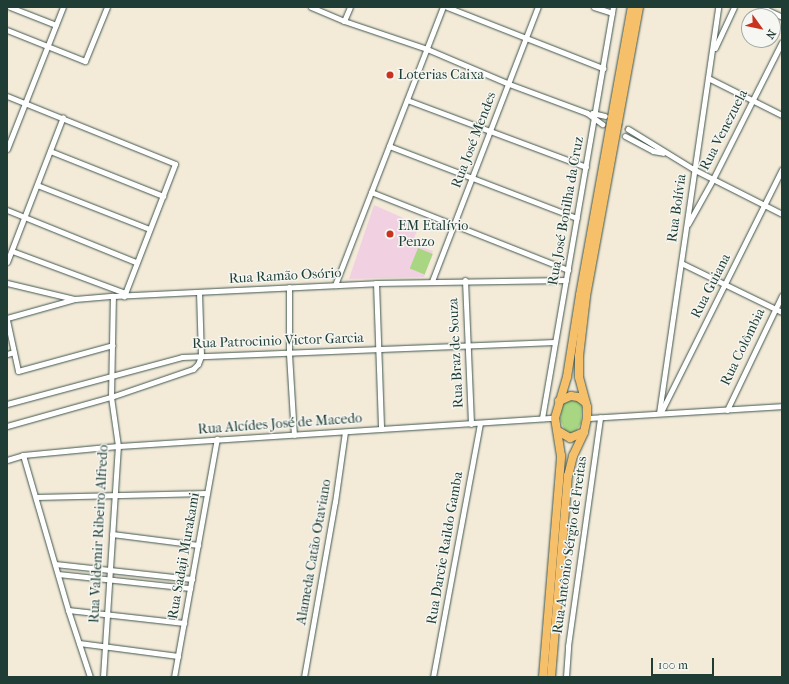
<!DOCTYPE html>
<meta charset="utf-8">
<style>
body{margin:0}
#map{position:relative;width:789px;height:684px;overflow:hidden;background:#f3ead8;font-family:"IM FELL French Canon",serif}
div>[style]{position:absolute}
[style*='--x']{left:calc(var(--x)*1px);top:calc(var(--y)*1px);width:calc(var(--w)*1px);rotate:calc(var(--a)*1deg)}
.built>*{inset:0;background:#f1d0e2}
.green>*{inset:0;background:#a8d683;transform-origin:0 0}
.minor-tunnel>*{height:5px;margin-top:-2.5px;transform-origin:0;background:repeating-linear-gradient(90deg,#c9c7b7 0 5px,transparent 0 7.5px)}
.roads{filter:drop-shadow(0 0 1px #3f574d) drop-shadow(0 0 1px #3f574d)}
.minor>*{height:5px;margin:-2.5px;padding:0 2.5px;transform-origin:2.5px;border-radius:2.5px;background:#fff}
.highway>*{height:8px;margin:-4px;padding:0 4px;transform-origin:4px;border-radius:4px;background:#f6c06b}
.dots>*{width:11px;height:11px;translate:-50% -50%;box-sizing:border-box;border:2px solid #f6f6f2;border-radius:50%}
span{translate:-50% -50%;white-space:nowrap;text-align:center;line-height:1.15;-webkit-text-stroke:3px #f6f6f2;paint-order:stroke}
.poi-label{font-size:14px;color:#1f3d34}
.left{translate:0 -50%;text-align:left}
.street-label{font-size:14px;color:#1f3d34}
.frame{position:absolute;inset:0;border:8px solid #1f3d34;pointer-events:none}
.north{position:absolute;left:741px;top:8px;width:40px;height:40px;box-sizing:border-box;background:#f6f6f2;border:1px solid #a0aca6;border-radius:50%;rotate:123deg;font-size:11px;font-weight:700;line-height:16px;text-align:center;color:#1f3d34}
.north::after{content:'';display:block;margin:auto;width:14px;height:18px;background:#c8321e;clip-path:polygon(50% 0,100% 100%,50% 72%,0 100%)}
.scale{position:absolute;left:651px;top:658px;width:63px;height:18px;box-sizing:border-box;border:2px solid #1f3d34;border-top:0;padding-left:5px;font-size:12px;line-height:14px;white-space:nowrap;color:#1f3d34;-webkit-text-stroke:3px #f6f6f2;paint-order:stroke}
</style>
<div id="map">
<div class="built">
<i style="clip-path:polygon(374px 205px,419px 225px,412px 244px,433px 251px,424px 277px,349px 279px)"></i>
</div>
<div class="green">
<i style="left:418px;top:248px;width:16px;height:22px;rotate:22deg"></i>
<i style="clip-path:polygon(570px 398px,579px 401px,582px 407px,581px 423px,576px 432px,572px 434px,565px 432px,560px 419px,563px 403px)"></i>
</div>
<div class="minor-tunnel">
<i style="--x:605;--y:116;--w:26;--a:29"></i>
</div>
<div class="roads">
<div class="minor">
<i style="--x:10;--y:7;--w:49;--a:21.4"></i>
<i style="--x:311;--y:7;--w:36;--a:23"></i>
<i style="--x:344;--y:21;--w:88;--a:18.6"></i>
<i style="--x:427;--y:49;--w:89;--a:23.1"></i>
<i style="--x:509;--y:84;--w:83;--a:20.4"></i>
<i style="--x:587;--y:113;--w:19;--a:36"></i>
<i style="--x:447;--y:7;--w:168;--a:21.4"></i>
<i style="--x:594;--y:7;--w:19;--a:18"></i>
<i style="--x:761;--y:7;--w:23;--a:25"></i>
<i style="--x:344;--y:21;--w:15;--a:-67"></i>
<i style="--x:7;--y:30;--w:84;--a:21.7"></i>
<i style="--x:85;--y:61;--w:58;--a:-67.8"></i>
<i style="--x:715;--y:48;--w:45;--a:-65.1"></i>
<i style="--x:708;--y:78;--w:83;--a:26.6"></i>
<i style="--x:7;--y:96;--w:181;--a:22"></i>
<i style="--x:175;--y:164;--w:142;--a:111.1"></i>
<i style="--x:407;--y:100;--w:191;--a:20.5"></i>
<i style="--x:592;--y:113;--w:13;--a:13"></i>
<i style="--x:628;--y:129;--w:79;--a:31.5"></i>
<i style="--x:695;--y:170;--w:97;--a:26.8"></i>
<i style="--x:625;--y:136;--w:32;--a:28"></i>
<i style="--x:653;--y:151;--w:10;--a:11"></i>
<i style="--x:389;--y:146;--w:201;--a:21"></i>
<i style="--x:7;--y:149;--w:153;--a:-68.5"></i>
<i style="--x:50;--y:151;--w:122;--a:21.7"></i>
<i style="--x:37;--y:185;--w:120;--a:21.4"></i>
<i style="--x:371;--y:192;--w:212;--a:21.6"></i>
<i style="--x:7;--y:210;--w:139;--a:22"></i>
<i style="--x:688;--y:224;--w:51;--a:-60.9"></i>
<i style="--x:713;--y:179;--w:153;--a:-63.3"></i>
<i style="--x:12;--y:251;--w:121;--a:20.4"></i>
<i style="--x:7;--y:262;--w:155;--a:-68.9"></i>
<i style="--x:681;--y:263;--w:112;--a:25.9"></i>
<i style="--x:465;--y:280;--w:144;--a:87.6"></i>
<i style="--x:432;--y:281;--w:294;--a:-68.9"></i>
<i style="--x:7;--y:283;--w:69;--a:13.4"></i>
<i style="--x:376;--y:283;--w:146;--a:88"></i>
<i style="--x:335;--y:285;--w:298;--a:-68.8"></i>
<i style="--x:289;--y:287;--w:67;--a:90"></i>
<i style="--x:289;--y:354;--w:81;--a:86.5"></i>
<i style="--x:7;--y:318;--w:71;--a:-15.6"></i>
<i style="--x:75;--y:299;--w:38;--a:-5"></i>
<i style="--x:113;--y:296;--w:263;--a:-2.8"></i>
<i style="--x:376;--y:283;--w:190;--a:-0.9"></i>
<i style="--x:7;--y:320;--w:52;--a:77.8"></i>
<i style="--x:18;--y:371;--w:98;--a:-15.3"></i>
<i style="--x:7;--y:354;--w:7;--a:-16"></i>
<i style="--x:7;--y:404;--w:181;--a:-15"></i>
<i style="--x:182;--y:357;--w:373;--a:-2.3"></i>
<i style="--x:727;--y:410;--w:127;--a:-64.4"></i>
<i style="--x:661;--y:412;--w:271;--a:-63.5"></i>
<i style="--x:659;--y:413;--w:410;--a:-81.7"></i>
<i style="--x:542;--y:418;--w:417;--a:-80.2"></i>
<i style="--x:587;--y:418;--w:195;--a:-3.5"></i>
<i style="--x:7;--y:426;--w:108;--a:-15.6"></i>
<i style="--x:111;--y:397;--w:87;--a:-18.9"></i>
<i style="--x:193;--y:369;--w:7;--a:-45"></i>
<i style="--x:198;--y:364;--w:9;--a:-69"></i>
<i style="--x:201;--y:356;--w:63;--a:-91.8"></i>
<i style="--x:23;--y:455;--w:161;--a:73.8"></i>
<i style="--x:68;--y:610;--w:71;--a:71.8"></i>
<i style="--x:7;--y:460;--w:17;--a:-17"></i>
<i style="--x:23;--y:455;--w:95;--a:-5.4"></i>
<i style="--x:118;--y:446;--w:438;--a:-3.7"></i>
<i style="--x:36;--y:497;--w:171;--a:-1.3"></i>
<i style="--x:112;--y:534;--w:87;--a:7.3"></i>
<i style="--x:55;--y:564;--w:138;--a:6.2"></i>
<i style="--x:58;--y:574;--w:133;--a:6.1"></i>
<i style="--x:68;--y:610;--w:117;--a:6.4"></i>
<i style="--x:79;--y:643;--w:100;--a:7.5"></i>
<i style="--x:103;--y:677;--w:231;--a:-86.3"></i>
<i style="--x:118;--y:446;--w:49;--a:-98.1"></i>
<i style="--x:111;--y:397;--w:101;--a:-88.9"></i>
<i style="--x:174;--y:677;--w:242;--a:-79.8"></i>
<i style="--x:304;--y:677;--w:178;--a:-80"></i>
<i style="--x:335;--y:502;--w:71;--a:-81.9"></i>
<i style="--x:433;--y:677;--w:258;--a:-79.5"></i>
<i style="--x:566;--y:677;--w:31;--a:-86"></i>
<i style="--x:568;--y:646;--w:231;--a:-82"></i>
</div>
<div class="highway">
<i style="--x:559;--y:401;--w:13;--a:-23"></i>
<i style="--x:571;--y:396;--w:7;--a:8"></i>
<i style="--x:578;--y:397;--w:9;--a:36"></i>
<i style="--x:558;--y:431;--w:14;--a:30"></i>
<i style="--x:570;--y:438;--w:15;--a:-23"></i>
<i style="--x:543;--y:677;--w:222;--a:-85.3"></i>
<i style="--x:561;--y:456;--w:38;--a:-99"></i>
<i style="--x:555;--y:418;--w:43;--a:-73.7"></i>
<i style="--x:567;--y:377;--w:83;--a:-81"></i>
<i style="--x:580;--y:295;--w:293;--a:-79.8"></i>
<i style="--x:551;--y:677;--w:202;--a:-85.2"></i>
<i style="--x:568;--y:476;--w:21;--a:-76"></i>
<i style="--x:573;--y:456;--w:26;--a:-65"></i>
<i style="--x:584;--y:432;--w:14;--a:-78"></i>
<i style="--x:587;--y:418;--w:11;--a:-90"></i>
<i style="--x:587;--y:407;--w:31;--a:-105"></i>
<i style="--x:579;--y:377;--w:21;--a:-90"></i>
<i style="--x:579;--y:356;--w:60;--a:-83.3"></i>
<i style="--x:586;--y:296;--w:294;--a:-79.6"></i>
</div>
</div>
<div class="dots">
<i style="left:390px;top:75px;background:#c8321e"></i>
<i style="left:390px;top:234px;background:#c8321e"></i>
</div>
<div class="poi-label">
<span class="left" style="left:398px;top:75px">Loterias Caixa</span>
<span class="left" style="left:398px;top:234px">EM Etalívio<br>Penzo</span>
</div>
<div class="street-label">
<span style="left:724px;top:130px;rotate:-63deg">Rua Venezuela</span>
<span style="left:474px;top:140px;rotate:-69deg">Rua José Mendes</span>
<span style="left:677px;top:208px;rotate:-82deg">Rua Bolívia</span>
<span style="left:566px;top:211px;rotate:-80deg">Rua José Bonilha da Cruz</span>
<span style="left:285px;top:276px;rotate:-3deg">Rua Ramão Osório</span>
<span style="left:711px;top:286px;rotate:-63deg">Rua Guiana</span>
<span style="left:278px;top:341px;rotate:-2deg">Rua Patrocinio Victor Garcia</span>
<span style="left:743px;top:347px;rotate:-64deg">Rua Colômbia</span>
<span style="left:456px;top:353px;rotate:-93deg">Rua Braz de Souza</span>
<span style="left:280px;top:424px;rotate:-4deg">Rua Alcídes José de Macedo</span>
<span style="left:99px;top:534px;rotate:-87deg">Rua Valdemir Ribeiro Alfredo</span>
<span style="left:570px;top:545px;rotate:-82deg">Rua Antônio Sérgio de Freitas</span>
<span style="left:445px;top:548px;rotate:-80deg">Rua Darcie Raildo Gamba</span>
<span style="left:314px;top:552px;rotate:-80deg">Alameda Catão Otaviano</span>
<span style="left:184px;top:556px;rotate:-80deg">Rua Sadaji Murakami</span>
</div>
<div class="frame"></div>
<div class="north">N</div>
<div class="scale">100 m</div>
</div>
